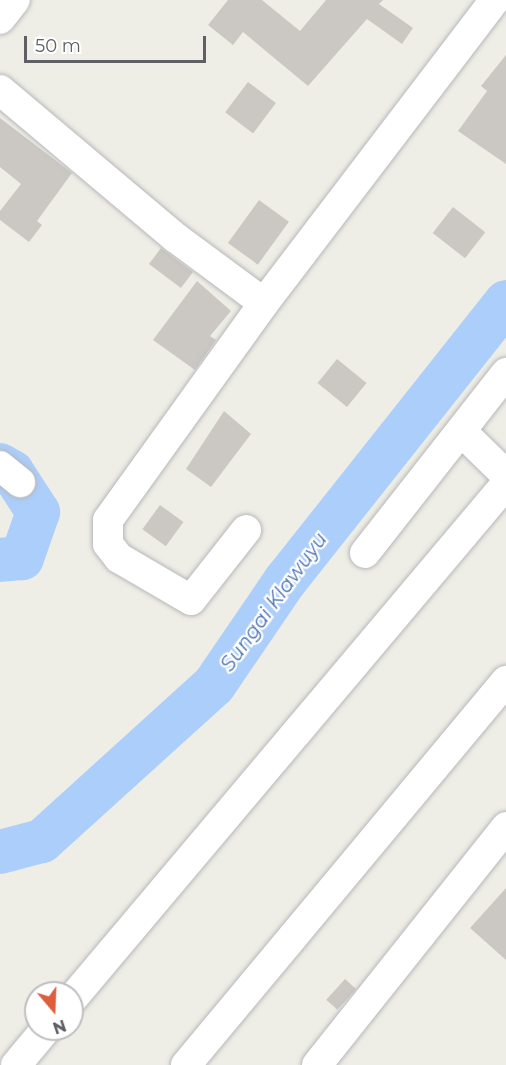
<!DOCTYPE html>
<style>
body{margin:0}
#map{position:relative;width:506px;height:1065px;overflow:hidden;background:#efeee6;font-family:Montserrat,sans-serif}
div>[style]{position:absolute}
[style*='--x']{left:calc(var(--x)*1px);top:calc(var(--y)*1px);width:calc(var(--w)*1px);rotate:calc(var(--a)*1deg)}
.river>*{height:44px;margin:-22px;padding:0 22px;transform-origin:22px;border-radius:22px;background:#accefa}
.building>*{inset:0;background:#cbc8c4;transform-origin:0 0}
.roads{filter:drop-shadow(0 0 2px #b6b8bc) drop-shadow(0 0 2px #b6b8bc)}
.minor>*{height:30px;margin:-15px;padding:0 15px;transform-origin:15px;border-radius:15px;background:#fff}
span{translate:-50% -50%;white-space:nowrap;text-align:center;line-height:1.15;-webkit-text-stroke:4.5px #fff;paint-order:stroke}
.water-label{font-size:20px;color:#4c72b4;font-style:italic}
.north{position:absolute;left:24px;top:981px;width:60px;height:60px;box-sizing:border-box;background:#fff;border:2px solid #bfbfc2;border-radius:50%;rotate:161deg;font-size:16px;font-weight:700;line-height:24px;text-align:center;color:#5e6066}
.north::after{content:'';display:block;margin:auto;width:21px;height:27px;background:#df5d3d;clip-path:polygon(50% 0,100% 100%,50% 72%,0 100%)}
.scale{position:absolute;left:24px;top:36px;width:182px;height:27px;box-sizing:border-box;border:3px solid #5e6066;border-top:0;padding-left:8px;font-size:18px;line-height:21px;white-space:nowrap;color:#5e6066;-webkit-text-stroke:4px #fff;paint-order:stroke}
</style>
<div id="map">
<div class="river">
<i style="--x:0;--y:465;--w:14;--a:30"></i>
<i style="--x:12;--y:472;--w:48;--a:57"></i>
<i style="--x:38;--y:512;--w:49;--a:109.2"></i>
<i style="--x:22;--y:558;--w:22;--a:175"></i>
<i style="--x:0;--y:852;--w:43;--a:-14.7"></i>
<i style="--x:42;--y:841;--w:232;--a:-42.2"></i>
<i style="--x:214;--y:685;--w:126;--a:-55.7"></i>
<i style="--x:285;--y:581;--w:356;--a:-51.6"></i>
</div>
<div class="building">
<i style="clip-path:polygon(228px 0,262px 0,300px 31px,326px 0,383px 0,379px 4px,413px 28px,402px 44px,367px 19px,308px 86px,243px 32px,233px 45px,208px 25px)"></i>
<i style="clip-path:polygon(506px 55px,506px 164px,458px 131px,487px 91px,481px 86px)"></i>
<i style="left:248px;top:82px;width:35px;height:38px;rotate:37deg"></i>
<i style="clip-path:polygon(0 118px,72px 173px,37px 221px,42px 225px,29px 242px,0 220px,0 211px,21px 184px,0 167px)"></i>
<i style="left:259px;top:200px;width:37px;height:53px;rotate:36deg"></i>
<i style="left:453px;top:207px;width:41px;height:33px;rotate:38deg"></i>
<i style="left:161px;top:248px;width:40px;height:20px;rotate:37deg"></i>
<i style="clip-path:polygon(197px 281px,231px 311px,210px 336px,216px 340px,195px 370px,153px 340px)"></i>
<i style="left:337px;top:359px;width:38px;height:31px;rotate:39deg"></i>
<i style="clip-path:polygon(224px 411px,251px 434px,211px 487px,186px 469px)"></i>
<i style="left:160px;top:505px;width:29px;height:30px;rotate:36deg"></i>
<i style="clip-path:polygon(506px 888px,506px 960px,470px 928px)"></i>
<i style="left:345px;top:979px;width:15px;height:28px;rotate:42deg"></i>
</div>
<div class="roads">
<div class="minor">
<i style="--x:0;--y:19;--w:24;--a:-52"></i>
<i style="--x:0;--y:90;--w:230;--a:40.1"></i>
<i style="--x:176;--y:238;--w:109;--a:36.5"></i>
<i style="--x:264;--y:303;--w:267;--a:125.7"></i>
<i style="--x:108;--y:520;--w:24;--a:90"></i>
<i style="--x:108;--y:544;--w:18;--a:52"></i>
<i style="--x:119;--y:558;--w:83;--a:30.3"></i>
<i style="--x:191;--y:600;--w:89;--a:-51.8"></i>
<i style="--x:264;--y:303;--w:381;--a:-52.7"></i>
<i style="--x:461;--y:431;--w:63;--a:44.4"></i>
<i style="--x:0;--y:466;--w:26;--a:39"></i>
<i style="--x:365;--y:553;--w:229;--a:-51.9"></i>
<i style="--x:72;--y:999;--w:673;--a:-49.88"></i>
<i style="--x:16;--y:1065;--w:47;--a:-50.2"></i>
<i style="--x:186;--y:1065;--w:500;--a:-50.2"></i>
<i style="--x:317;--y:1065;--w:304;--a:-51.5"></i>
</div>
</div>
<div class="water-label">
<span style="left:274px;top:602px;rotate:-54deg">Sungai Klawuyu</span>
</div>
<div class="north">N</div>
<div class="scale">50 m</div>
</div>
